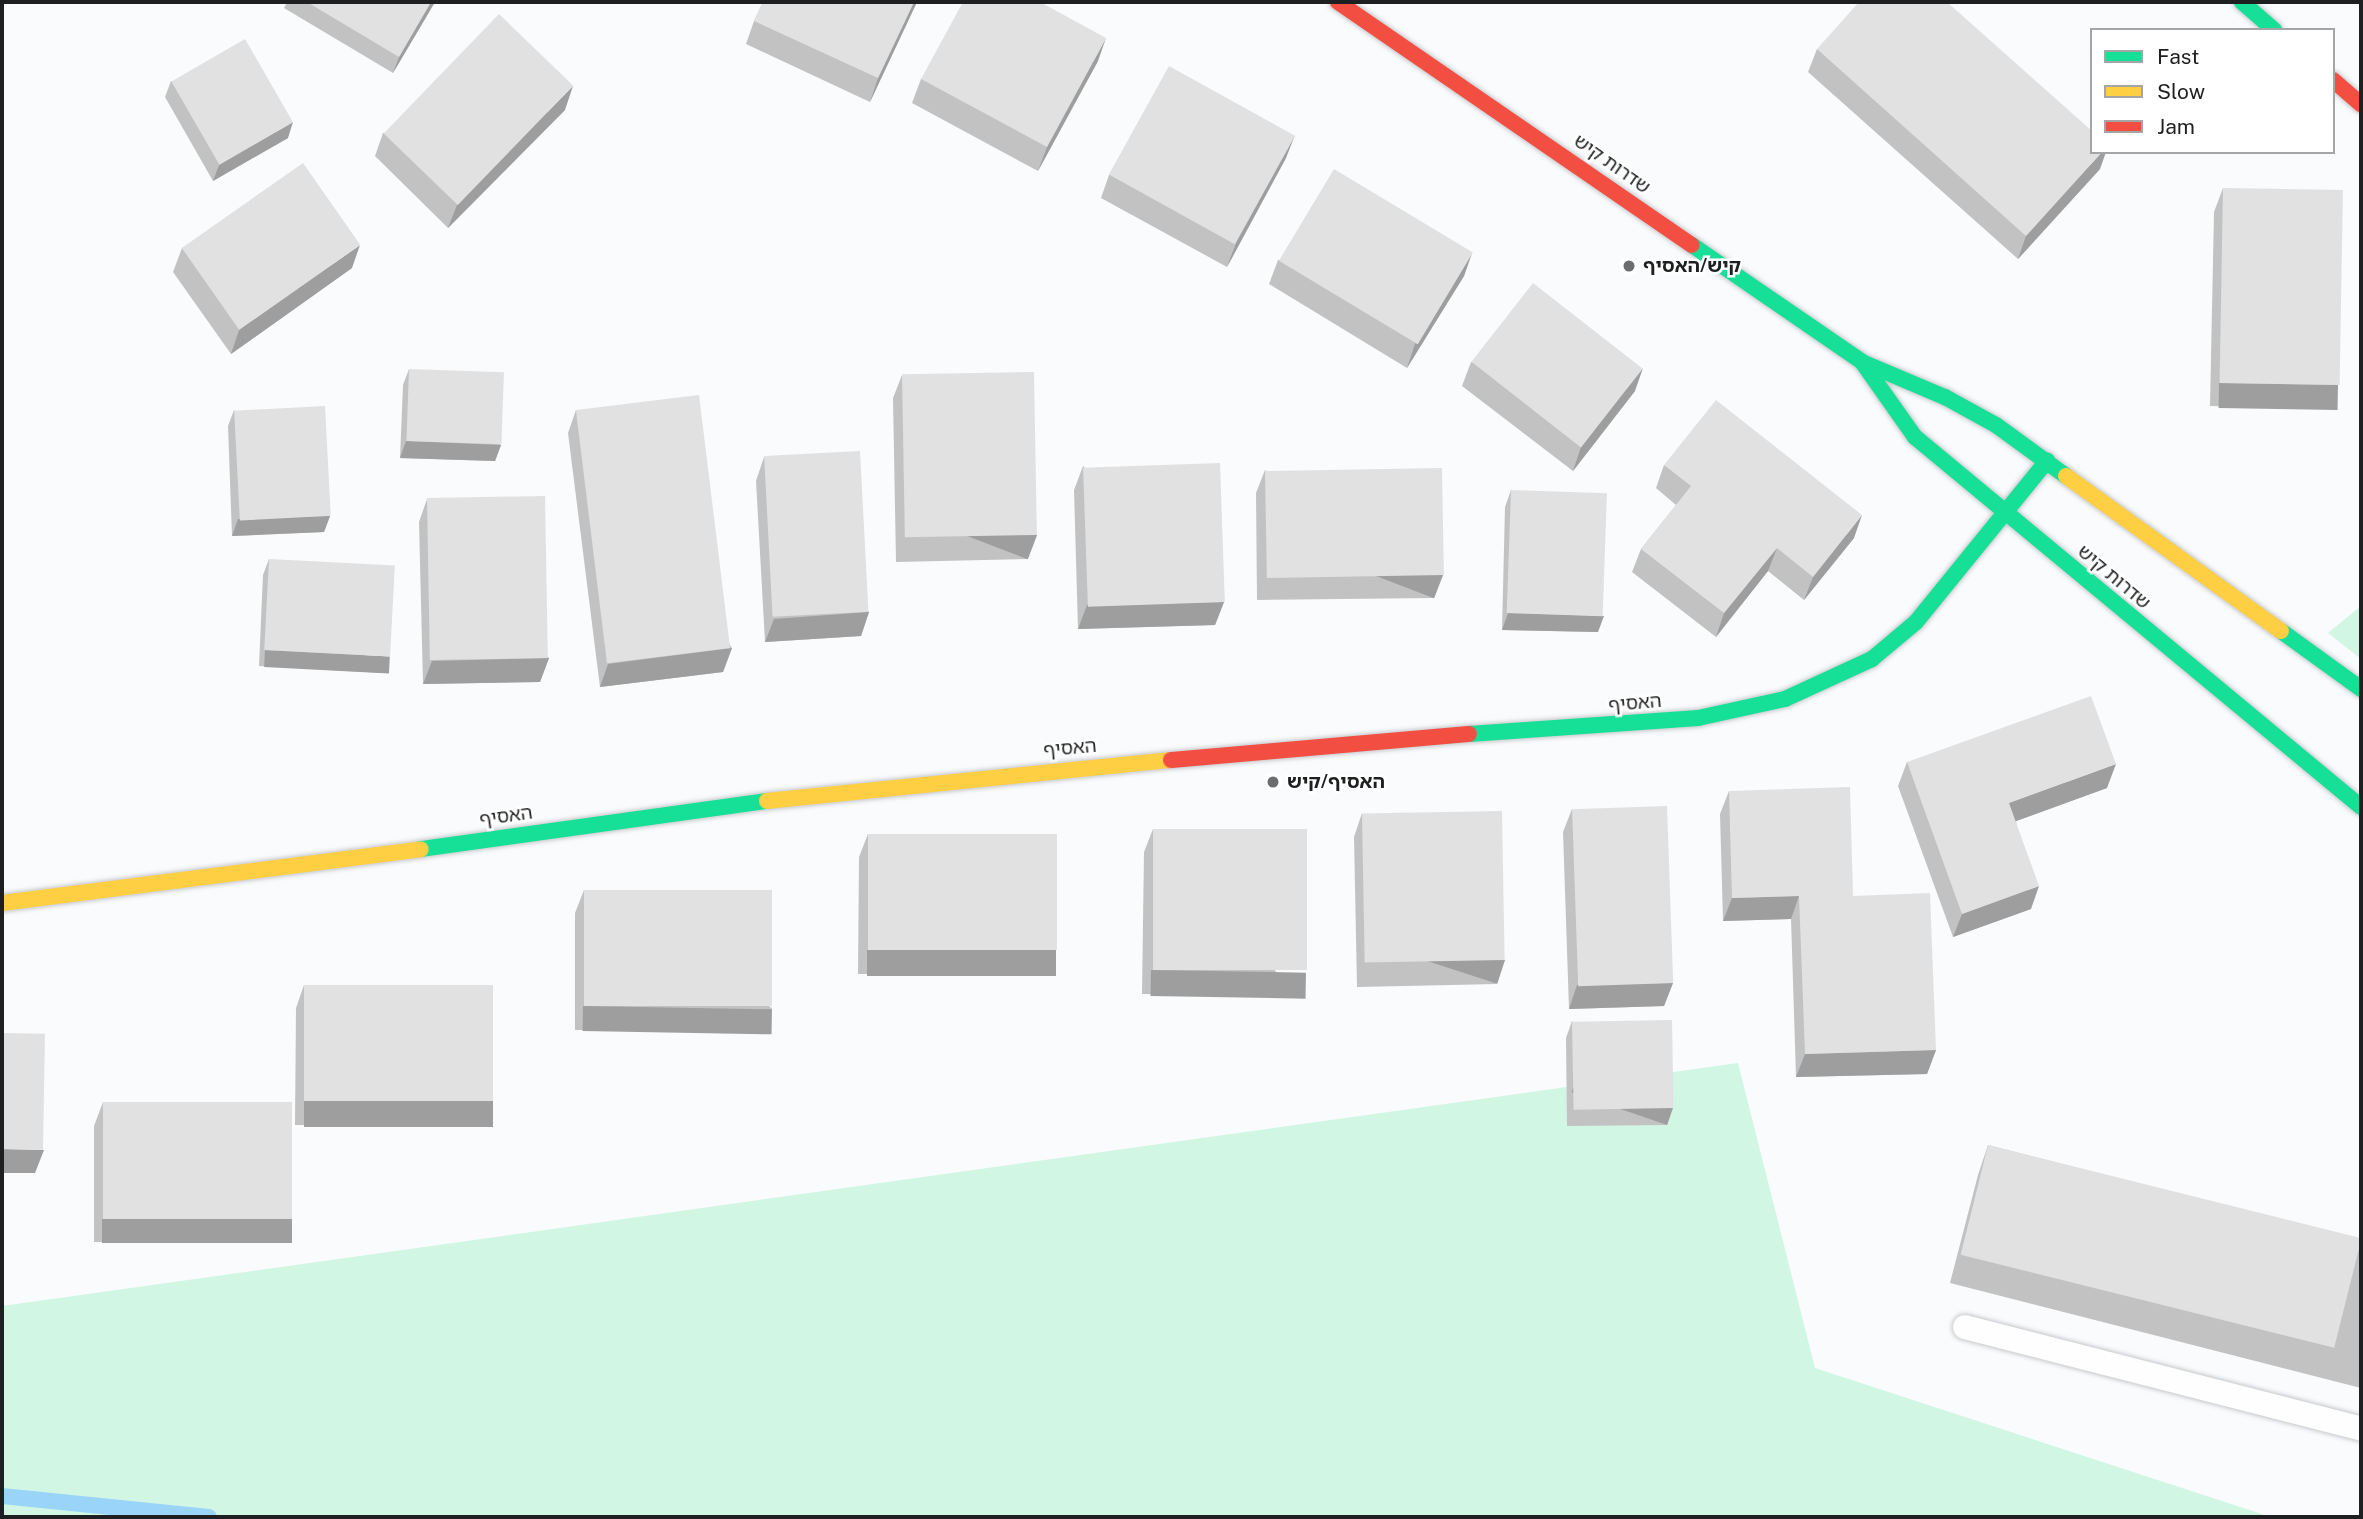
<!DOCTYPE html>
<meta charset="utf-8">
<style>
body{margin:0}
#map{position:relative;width:2363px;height:1519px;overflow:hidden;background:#f9fbfd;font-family:"Public Sans","Noto Sans Hebrew",sans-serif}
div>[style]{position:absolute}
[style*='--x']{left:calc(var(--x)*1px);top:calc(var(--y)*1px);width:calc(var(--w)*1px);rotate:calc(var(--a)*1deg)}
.green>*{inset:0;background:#d2f6e4}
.stream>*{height:16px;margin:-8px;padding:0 8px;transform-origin:8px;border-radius:8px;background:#9bd4f9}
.roads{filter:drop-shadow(0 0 2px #c8c9cb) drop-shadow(0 0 2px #c8c9cb)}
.lane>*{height:24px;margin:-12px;padding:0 12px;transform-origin:12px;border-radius:12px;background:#fefeff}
.fast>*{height:16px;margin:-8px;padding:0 8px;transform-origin:8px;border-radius:8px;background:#16e098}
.slow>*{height:16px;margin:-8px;padding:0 8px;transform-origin:8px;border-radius:8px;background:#ffcf43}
.jam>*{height:16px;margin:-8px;padding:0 8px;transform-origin:8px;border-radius:8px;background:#f24e42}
.wall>*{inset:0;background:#c2c2c2}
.shaded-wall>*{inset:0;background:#9e9e9e;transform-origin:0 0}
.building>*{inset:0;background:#e1e1e2;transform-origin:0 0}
.dots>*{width:19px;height:19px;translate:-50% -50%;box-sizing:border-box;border:4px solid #fff;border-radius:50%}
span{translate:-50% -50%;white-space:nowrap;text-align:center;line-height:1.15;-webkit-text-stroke:5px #fff;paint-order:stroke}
.street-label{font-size:19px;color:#1e1f20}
.poi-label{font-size:19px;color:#1e1f20;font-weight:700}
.left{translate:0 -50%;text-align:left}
.frame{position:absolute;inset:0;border:4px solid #1e1f20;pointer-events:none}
.legend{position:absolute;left:2090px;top:28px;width:245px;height:126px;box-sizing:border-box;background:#fff;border:2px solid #a5a5a6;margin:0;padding:9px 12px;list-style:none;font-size:21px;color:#1e1f20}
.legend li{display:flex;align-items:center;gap:14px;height:35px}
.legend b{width:35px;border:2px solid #a5a5a6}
</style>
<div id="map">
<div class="green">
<i style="clip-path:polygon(2361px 606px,2361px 659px,2328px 633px)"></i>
<i style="clip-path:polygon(1738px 1063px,1815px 1368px,2271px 1517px,2px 1517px,2px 1306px)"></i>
</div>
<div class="stream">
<i style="--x:2;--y:1496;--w:208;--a:5.8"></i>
</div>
<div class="roads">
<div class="lane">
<i style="--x:1965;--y:1327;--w:409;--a:14.4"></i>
</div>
<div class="fast">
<i style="--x:2242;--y:2;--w:43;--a:41.2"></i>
<i style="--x:1692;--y:245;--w:206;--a:34.5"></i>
<i style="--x:1862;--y:362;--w:90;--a:22.9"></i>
<i style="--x:1945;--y:397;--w:58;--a:28.8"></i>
<i style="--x:1996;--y:425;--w:87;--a:36.1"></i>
<i style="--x:1862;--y:362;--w:92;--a:54.8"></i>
<i style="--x:1915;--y:437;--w:579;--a:39.68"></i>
<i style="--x:2281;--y:631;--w:99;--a:35.9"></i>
<i style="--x:1469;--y:734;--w:230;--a:-4"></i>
<i style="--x:1698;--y:718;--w:89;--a:-12.3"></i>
<i style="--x:1785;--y:699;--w:96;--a:-24.7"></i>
<i style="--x:1872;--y:659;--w:57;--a:-40.1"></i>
<i style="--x:1916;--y:622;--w:208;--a:-50.9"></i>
<i style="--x:421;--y:849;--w:349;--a:-7.9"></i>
</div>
<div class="slow">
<i style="--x:2066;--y:476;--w:265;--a:35.8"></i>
<i style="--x:767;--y:801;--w:406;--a:-5.8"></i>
<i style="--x:2;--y:903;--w:422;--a:-7.3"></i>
</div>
<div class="jam">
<i style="--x:1338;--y:2;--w:429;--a:34.5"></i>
<i style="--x:2333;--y:80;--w:37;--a:41"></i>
<i style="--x:1171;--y:760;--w:299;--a:-5"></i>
</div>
</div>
<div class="wall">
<i style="clip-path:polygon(287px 2px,435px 2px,393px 73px,284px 8px)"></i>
<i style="clip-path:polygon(763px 2px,917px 2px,870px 102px,746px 44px,754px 21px)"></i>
<i style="clip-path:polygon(1817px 49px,2100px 169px,2018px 259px,1808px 72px)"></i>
<i style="clip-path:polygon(1098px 61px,1038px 171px,912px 103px,921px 79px)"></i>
<i style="clip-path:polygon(171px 81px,288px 138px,213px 181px,165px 97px)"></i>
<i style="clip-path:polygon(565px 110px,448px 228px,375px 156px,383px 133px)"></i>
<i style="clip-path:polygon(1286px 158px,1227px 267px,1101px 198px,1109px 175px)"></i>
<i style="clip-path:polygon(2223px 188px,2338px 386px,2330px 409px,2210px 406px,2214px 212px)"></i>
<i style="clip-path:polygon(182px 248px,352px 268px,231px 354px,173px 272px)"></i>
<i style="clip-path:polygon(1472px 253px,1464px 276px,1407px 368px,1269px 284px,1278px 260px)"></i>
<i style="clip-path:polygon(1471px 362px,1635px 391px,1573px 471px,1462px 386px)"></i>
<i style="clip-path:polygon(409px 369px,501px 445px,495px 461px,400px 458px,403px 385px)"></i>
<i style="clip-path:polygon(902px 375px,1037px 535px,1028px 559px,896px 562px,893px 398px)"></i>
<i style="clip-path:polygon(234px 410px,330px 516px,324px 532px,232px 536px,228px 426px)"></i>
<i style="clip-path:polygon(576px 410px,732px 648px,723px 672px,600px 687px,568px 433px)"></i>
<i style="clip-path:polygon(764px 457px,869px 612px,861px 636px,765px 642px,756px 481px)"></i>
<i style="clip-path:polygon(1664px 465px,1854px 538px,1804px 600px,1768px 571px,1716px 637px,1632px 572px,1641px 549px,1676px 505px,1656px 488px)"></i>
<i style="clip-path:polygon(1083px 466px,1224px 602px,1215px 625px,1078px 629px,1074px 490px)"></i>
<i style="clip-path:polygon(1265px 470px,1443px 575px,1434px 598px,1257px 600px,1256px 493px)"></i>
<i style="clip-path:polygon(1511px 490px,1598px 632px,1502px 630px,1505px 507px)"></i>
<i style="clip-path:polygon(427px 499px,549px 658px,540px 682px,423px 684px,419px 522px)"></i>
<i style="clip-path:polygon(269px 559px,384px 673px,259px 666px,263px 575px)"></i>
<i style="clip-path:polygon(1907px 762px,2107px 788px,2016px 821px,2031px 909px,1953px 937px,1898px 786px)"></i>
<i style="clip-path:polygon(1729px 791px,1853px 896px,1936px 1050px,1927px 1074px,1796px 1077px,1791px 919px,1723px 921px,1720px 814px)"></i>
<i style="clip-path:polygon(1572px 809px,1673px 983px,1664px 1006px,1569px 1009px,1563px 832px)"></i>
<i style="clip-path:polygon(1362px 813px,1497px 984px,1357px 987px,1354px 837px)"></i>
<i style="clip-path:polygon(1153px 829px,1297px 996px,1142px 994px,1144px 852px)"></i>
<i style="clip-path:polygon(868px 834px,1056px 951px,1048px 975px,858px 974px,859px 857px)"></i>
<i style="clip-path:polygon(584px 890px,772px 1008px,763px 1031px,575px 1030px,575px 913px)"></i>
<i style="clip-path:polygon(304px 985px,493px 1102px,484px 1126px,295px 1125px,296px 1008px)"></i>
<i style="clip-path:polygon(1572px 1021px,1667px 1125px,1567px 1126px,1566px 1038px)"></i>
<i style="clip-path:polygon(103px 1102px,283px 1243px,94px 1242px,94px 1126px)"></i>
<i style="clip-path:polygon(1988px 1145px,2361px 1241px,2361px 1388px,1950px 1283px,1978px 1175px)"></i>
</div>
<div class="shaded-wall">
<i style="clip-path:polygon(431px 2px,435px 2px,393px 73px,399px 57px)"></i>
<i style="clip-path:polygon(914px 2px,917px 2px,870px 102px,878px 78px)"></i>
<i style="clip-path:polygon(1106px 38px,1098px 61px,1038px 171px,1047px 147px)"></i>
<i style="clip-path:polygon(573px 86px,565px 110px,448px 228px,457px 205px)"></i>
<i style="clip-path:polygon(293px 122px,288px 138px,213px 181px,219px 165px)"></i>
<i style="clip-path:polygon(1295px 135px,1286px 158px,1227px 267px,1236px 243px)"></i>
<i style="clip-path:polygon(2102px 152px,2106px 152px,2100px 169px,2018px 259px,2026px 236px)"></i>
<i style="clip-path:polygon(360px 245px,352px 268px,231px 354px,239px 330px)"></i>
<i style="clip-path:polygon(1472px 253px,1464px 276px,1407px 368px,1415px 344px)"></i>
<i style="clip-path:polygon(1643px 368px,1635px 391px,1573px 471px,1581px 447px)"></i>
<i style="left:2219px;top:383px;width:119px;height:25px;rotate:1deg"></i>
<i style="clip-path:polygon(406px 441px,501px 445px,495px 461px,400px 458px)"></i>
<i style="clip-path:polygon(1862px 515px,1854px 538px,1804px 600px,1813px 577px)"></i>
<i style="clip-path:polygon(330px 516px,324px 532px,232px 536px,238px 519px)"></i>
<i style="left:1037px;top:535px;width:26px;height:132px;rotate:111deg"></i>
<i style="clip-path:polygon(1777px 548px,1768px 571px,1716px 637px,1724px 613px)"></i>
<i style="left:1443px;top:575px;width:25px;height:178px;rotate:111deg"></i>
<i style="clip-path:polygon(1224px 602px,1215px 625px,1078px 629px,1087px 605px)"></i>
<i style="clip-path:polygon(869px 612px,861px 636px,765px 642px,774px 619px)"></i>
<i style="clip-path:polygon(1508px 613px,1604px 616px,1598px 632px,1502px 630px)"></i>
<i style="clip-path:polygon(732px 648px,723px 672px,600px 687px,608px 664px)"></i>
<i style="left:265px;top:650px;width:125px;height:17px;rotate:3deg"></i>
<i style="clip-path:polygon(549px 658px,540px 682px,423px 684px,432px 661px)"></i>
<i style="clip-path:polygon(2116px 764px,2107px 788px,2000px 827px,2009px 803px)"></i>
<i style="clip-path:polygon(2039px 886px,2031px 909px,1953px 937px,1962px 914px)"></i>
<i style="clip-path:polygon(1799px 896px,1791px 919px,1723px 921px,1732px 898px)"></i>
<i style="left:867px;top:950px;width:189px;height:26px"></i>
<i style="left:1505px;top:960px;width:25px;height:140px;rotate:108deg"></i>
<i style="left:1151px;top:970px;width:155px;height:26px;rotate:1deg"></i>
<i style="clip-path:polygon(1673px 983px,1664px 1006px,1569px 1009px,1577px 985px)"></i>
<i style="left:583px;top:1006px;width:189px;height:25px;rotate:1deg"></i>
<i style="clip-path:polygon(1936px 1050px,1927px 1074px,1796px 1077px,1805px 1054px)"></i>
<i style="left:304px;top:1101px;width:189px;height:26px"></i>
<i style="left:1673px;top:1108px;width:18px;height:101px;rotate:109deg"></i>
<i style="clip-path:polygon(2px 1149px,44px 1150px,35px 1173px,2px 1173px)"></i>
<i style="left:102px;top:1219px;width:190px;height:24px"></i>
</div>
<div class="building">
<i style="clip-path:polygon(307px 2px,431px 2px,399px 57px)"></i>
<i style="clip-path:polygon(763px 2px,914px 2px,878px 78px,754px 21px)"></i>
<i style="clip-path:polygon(963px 2px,1040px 2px,1106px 38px,1047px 147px,921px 79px)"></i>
<i style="clip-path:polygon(1859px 2px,1947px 2px,2092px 131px,2092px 152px,2102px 152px,2026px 236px,1817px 49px)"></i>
<i style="left:499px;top:14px;width:103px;height:166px;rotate:44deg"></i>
<i style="left:245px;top:39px;width:96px;height:85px;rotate:60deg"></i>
<i style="left:1169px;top:66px;width:144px;height:124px;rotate:29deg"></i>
<i style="left:303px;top:163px;width:100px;height:148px;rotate:55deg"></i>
<i style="left:1334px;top:169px;width:162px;height:107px;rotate:31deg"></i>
<i style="left:2223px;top:188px;width:120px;height:195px;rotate:1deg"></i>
<i style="left:1533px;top:283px;width:139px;height:100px;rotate:38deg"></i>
<i style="left:409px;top:369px;width:95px;height:72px;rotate:2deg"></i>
<i style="left:1034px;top:372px;width:163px;height:132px;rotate:89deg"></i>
<i style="left:699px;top:395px;width:255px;height:124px;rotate:83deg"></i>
<i style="clip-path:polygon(1716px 400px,1862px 515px,1813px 577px,1777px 548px,1724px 613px,1641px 549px,1691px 486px,1664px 465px)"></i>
<i style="left:325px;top:406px;width:110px;height:91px;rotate:87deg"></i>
<i style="left:860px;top:451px;width:161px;height:96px;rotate:87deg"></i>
<i style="left:1220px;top:463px;width:139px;height:137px;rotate:88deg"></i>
<i style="left:1442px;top:468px;width:107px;height:177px;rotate:89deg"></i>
<i style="left:1511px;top:490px;width:96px;height:123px;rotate:2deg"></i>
<i style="left:545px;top:496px;width:162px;height:118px;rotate:89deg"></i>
<i style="left:269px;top:559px;width:126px;height:91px;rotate:3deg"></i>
<i style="clip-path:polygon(2091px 696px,2116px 764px,2009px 803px,2039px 886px,1962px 914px,1907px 762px)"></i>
<i style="clip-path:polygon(1850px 787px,1853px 896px,1930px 893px,1936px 1050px,1805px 1054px,1799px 896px,1732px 898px,1729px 791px)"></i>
<i style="left:1667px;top:806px;width:177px;height:95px;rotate:88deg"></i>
<i style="left:1502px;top:811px;width:149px;height:140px;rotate:89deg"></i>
<i style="left:1153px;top:829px;width:154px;height:141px"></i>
<i style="left:868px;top:834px;width:189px;height:116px"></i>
<i style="left:584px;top:890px;width:188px;height:116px"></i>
<i style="left:304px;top:985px;width:189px;height:116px"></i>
<i style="left:1672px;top:1020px;width:88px;height:100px;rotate:89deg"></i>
<i style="left:2px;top:1033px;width:43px;height:116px;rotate:1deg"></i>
<i style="left:103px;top:1102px;width:189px;height:117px"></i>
<i style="left:1988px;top:1145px;width:385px;height:113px;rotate:14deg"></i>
</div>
<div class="dots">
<i style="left:1629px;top:266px;background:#6b6c6d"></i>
<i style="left:1273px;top:782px;background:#6b6c6d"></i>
</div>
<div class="street-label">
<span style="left:1612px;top:164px;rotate:35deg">שדרות קיש</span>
<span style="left:2114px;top:577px;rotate:40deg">שדרות קיש</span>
<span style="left:1635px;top:703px;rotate:-5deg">האסיף</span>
<span style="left:1070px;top:748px;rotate:-5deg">האסיף</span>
<span style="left:506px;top:816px;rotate:-8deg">האסיף</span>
</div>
<div class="poi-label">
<span class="left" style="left:1643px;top:266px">קיש/האסיף</span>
<span class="left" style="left:1287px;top:782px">האסיף/קיש</span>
</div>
<div class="frame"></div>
<ul class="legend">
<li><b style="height:9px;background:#16e098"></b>Fast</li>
<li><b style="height:9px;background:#ffcf43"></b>Slow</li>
<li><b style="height:9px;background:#f24e42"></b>Jam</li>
</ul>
</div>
